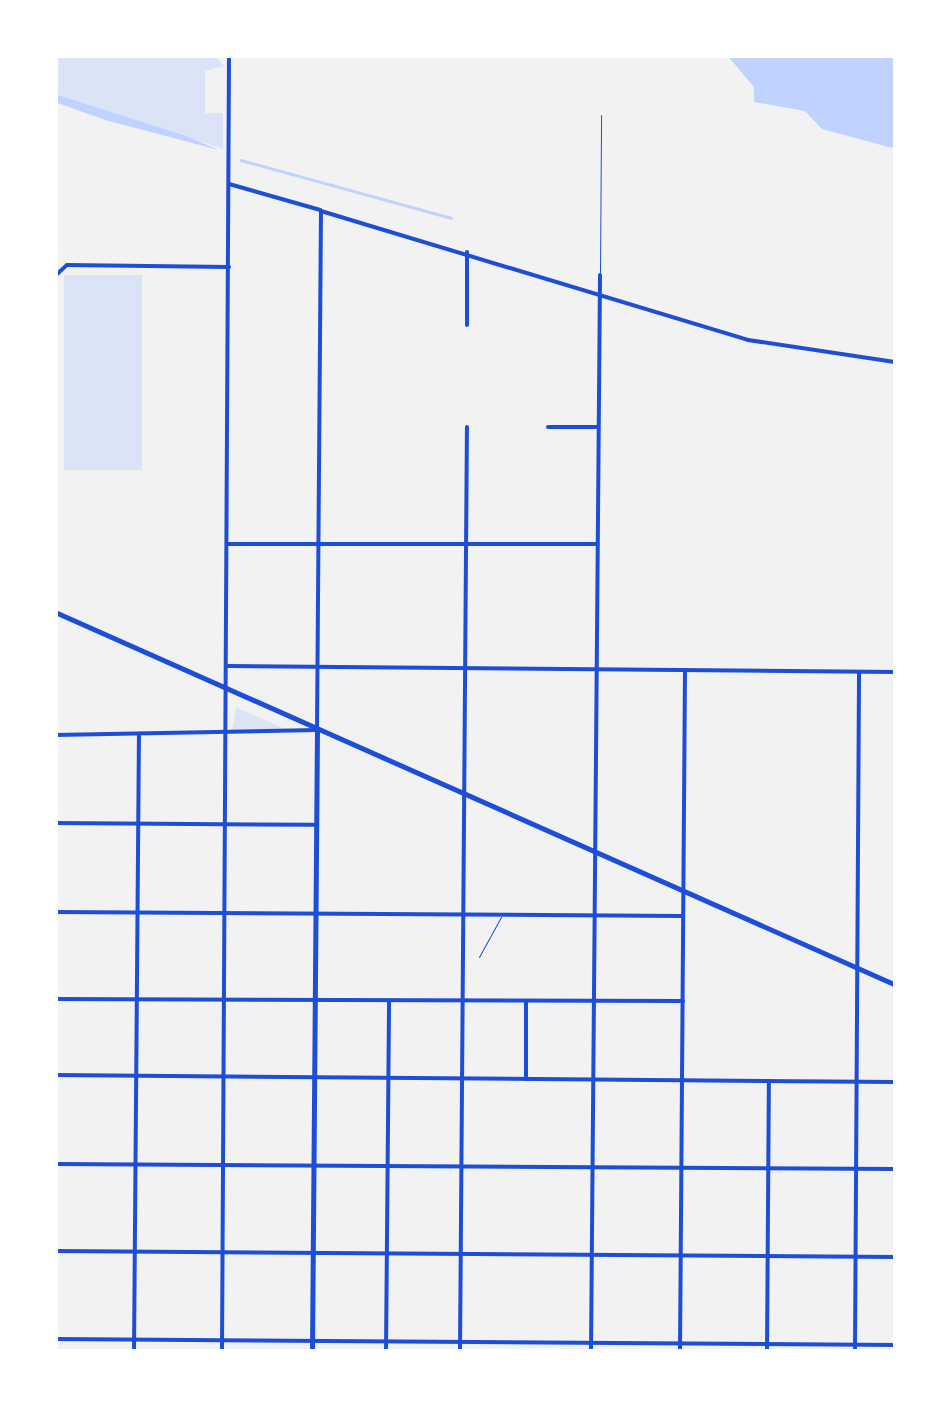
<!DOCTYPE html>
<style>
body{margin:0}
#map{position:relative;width:951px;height:1407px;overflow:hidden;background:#f2f2f2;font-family:"Open Sans",sans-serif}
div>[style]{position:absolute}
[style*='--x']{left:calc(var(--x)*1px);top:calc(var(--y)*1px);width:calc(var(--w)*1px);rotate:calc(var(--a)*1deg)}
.green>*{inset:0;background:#dbe4f7;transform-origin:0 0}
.water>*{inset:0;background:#bfd3fe}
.stream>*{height:2.5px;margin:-1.25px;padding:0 1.25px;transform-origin:1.25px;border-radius:1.25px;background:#bfd3fe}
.service>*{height:1px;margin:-0.5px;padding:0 0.5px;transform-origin:0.5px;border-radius:0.5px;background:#1d4ed8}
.minor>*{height:4px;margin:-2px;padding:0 2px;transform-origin:2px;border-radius:2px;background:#1d4ed8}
.tertiary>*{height:4px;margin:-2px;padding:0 2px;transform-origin:2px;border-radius:2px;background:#1d4ed8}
.secondary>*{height:5px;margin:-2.5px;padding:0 2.5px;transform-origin:2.5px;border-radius:2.5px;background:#1d4ed8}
.trunk>*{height:5px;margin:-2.5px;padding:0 2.5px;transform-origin:2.5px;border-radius:2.5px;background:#1d4ed8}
span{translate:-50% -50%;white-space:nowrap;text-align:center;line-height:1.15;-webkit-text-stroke:10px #fff;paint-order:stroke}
.frame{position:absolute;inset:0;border:58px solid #fff;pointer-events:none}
</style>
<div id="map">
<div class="green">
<i style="clip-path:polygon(55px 55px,214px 55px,224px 66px,205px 71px,205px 113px,223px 113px,223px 149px,55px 94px)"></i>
<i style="left:142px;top:275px;width:195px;height:78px;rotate:90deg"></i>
<i style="clip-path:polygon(236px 707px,283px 728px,283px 731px,232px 730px)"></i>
</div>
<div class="water">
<i style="clip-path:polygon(727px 55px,896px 55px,896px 149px,822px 129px,805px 111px,754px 102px,754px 87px)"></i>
<i style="clip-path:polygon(55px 94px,186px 136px,219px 150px,105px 120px,55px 102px)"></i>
</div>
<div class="stream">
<i style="--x:241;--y:160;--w:218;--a:15.4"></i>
</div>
<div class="service">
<i style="--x:600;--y:272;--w:157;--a:-89.6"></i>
<i style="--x:479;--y:957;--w:46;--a:-61.2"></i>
</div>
<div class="minor">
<i style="--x:229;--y:184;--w:95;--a:15.9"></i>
<i style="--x:55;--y:276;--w:16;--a:-43"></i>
<i style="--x:67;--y:265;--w:162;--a:0.7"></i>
<i style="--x:467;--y:325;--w:73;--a:-90"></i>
<i style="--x:548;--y:427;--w:50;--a:0"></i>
<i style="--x:228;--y:544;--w:369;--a:0"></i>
<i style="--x:228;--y:666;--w:668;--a:0.51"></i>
<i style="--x:55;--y:912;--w:628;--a:0.36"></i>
<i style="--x:55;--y:999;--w:628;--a:0.18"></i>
<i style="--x:55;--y:1075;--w:841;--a:0.48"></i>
<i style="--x:526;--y:1079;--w:78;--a:-90"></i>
<i style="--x:55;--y:1164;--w:841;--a:0.34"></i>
<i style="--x:55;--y:1339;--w:841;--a:0.41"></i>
<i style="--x:134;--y:1352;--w:617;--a:-89.54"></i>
<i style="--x:222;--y:1352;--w:1297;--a:-89.69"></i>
<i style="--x:386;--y:1352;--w:350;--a:-89.5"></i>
<i style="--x:460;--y:1352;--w:925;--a:-89.57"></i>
<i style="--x:680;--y:1352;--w:681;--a:-89.58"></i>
<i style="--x:767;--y:1352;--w:271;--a:-89.6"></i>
<i style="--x:855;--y:1352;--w:680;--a:-89.66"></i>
</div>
<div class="tertiary">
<i style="--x:55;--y:735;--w:262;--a:-1.1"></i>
<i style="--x:317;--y:730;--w:519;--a:-89.56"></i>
<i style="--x:321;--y:211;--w:446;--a:16.8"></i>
<i style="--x:748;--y:340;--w:150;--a:8.5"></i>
<i style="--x:55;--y:823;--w:260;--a:0.4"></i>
<i style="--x:55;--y:1251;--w:841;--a:0.41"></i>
<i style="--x:591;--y:1352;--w:1077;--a:-89.52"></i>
</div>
<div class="secondary">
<i style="--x:312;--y:1352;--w:622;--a:-89.54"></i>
</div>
<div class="trunk">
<i style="--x:55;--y:612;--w:920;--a:23.92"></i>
</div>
<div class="frame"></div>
</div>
